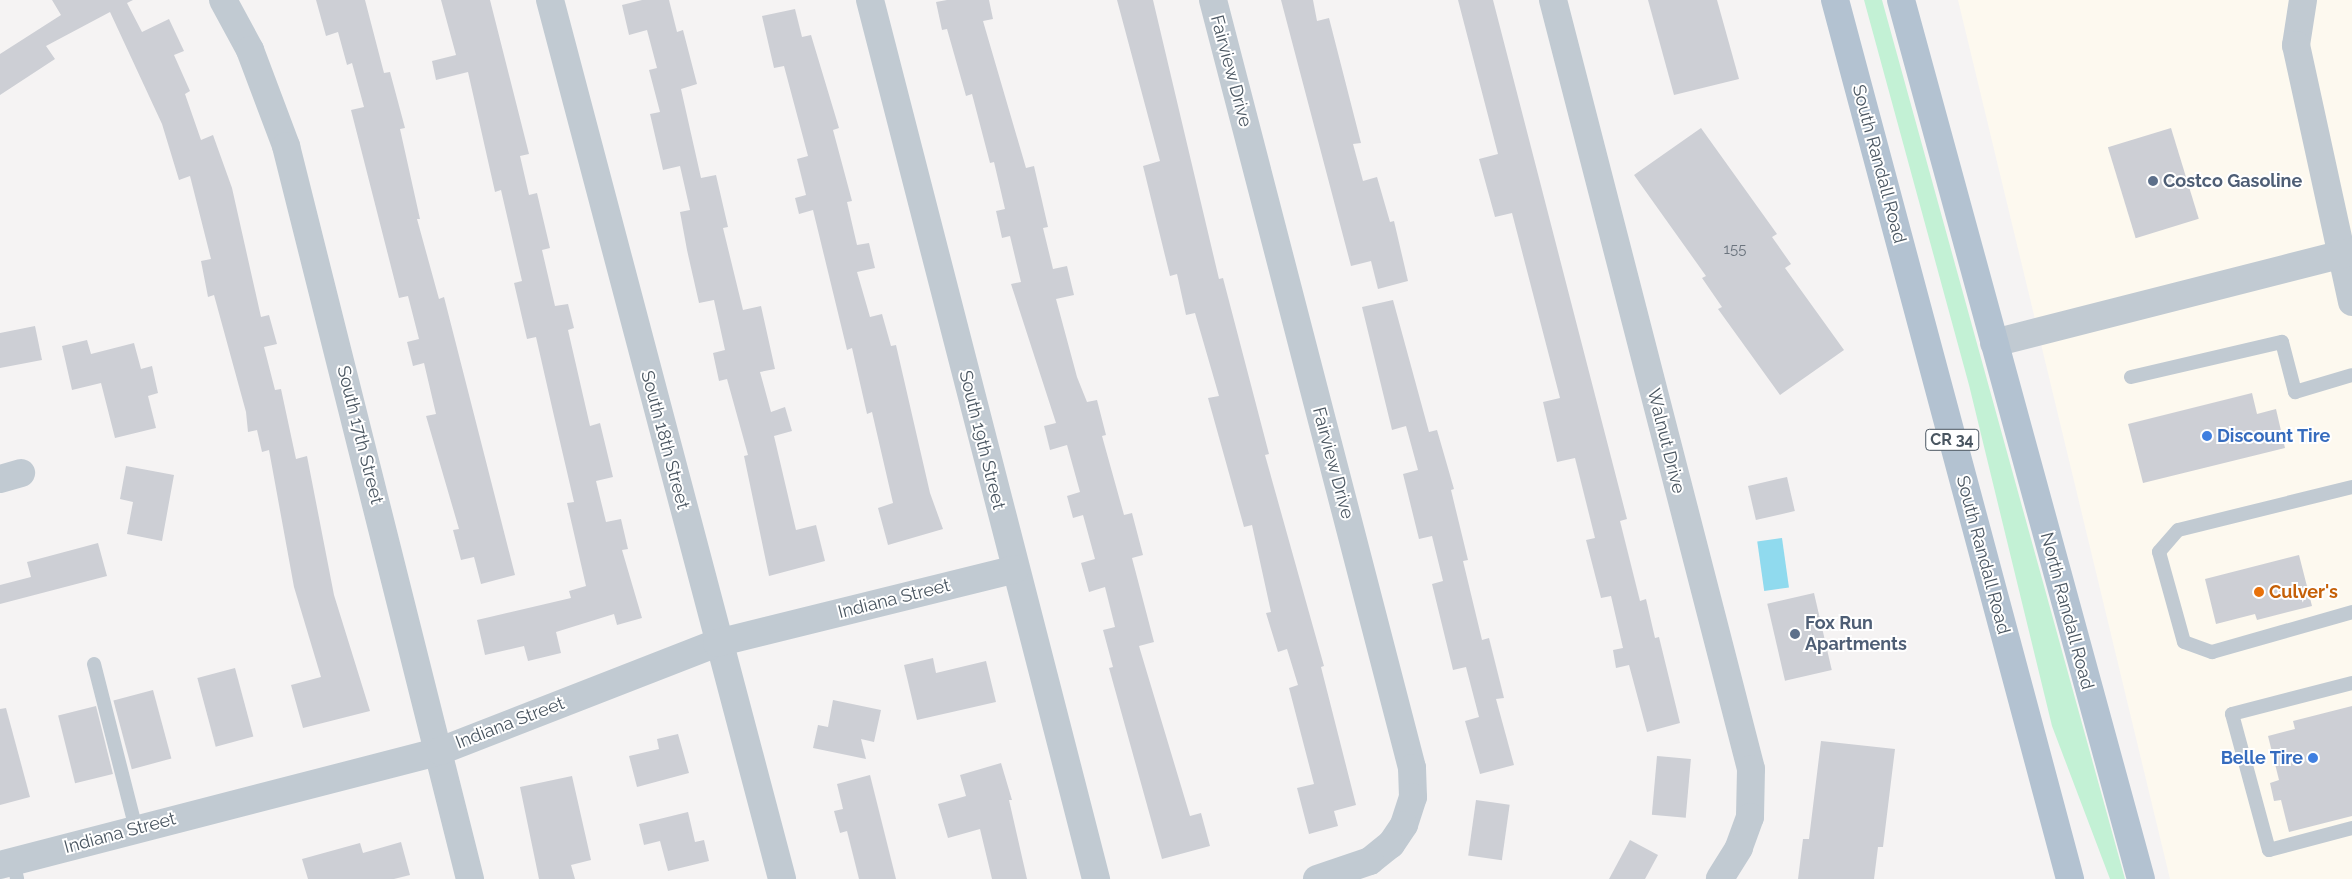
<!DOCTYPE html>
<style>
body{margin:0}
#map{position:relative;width:2352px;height:879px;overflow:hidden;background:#f5f3f3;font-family:Raleway,sans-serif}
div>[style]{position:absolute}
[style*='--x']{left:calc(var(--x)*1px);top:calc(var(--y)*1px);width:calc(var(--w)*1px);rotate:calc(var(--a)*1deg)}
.commercial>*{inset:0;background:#fdf9ef}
.green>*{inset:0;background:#c3f1d5}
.water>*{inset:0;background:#90daee;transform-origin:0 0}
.building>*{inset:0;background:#cdcfd5;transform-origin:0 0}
.service>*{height:14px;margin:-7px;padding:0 7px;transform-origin:7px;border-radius:7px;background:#c1cad2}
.minor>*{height:28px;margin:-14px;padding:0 14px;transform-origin:14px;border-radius:14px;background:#c1cad2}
.primary>*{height:28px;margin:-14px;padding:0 14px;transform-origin:14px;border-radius:14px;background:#b3c2d1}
.dots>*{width:14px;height:14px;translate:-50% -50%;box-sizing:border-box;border:2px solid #fff;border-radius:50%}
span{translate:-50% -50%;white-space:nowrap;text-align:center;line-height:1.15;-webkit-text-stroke:4px #fff;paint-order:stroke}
.number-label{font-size:15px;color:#6b747e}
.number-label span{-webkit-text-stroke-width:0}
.shield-label span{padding:1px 4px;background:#fff;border:1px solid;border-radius:4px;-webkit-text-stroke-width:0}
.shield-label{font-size:16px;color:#4a5661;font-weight:700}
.street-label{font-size:18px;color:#4a5661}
.service-label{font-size:18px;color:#4e5e75;font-weight:700}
.left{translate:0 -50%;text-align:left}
.shop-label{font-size:18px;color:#366cbe;font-weight:700}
.right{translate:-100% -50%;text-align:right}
.food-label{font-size:18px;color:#c56008;font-weight:700}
</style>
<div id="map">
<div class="commercial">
<i style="clip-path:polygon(1958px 0,2352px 0,2352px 879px,2170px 879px)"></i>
</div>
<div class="green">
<i style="clip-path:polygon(1864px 0,1882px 0,2125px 879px,2110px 879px,2052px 726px,1969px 385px)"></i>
</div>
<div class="water">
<i style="left:1782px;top:538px;width:50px;height:25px;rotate:82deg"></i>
</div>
<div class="building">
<i style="clip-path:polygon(52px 0,133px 0,127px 3px,142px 32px,169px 19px,184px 51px,174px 55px,190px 91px,185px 94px,201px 140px,213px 135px,232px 188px,261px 317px,269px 315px,277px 344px,264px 347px,275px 390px,281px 389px,296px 459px,307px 456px,334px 595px,370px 711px,303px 728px,291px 685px,321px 677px,294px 587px,269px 450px,262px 452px,257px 430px,248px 432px,246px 412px,214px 295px,208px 297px,201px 261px,211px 259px,190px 176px,179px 180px,162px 124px,110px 12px,46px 46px,55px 59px,0 95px,0 54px,61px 15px)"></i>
<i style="clip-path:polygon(316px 0,365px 0,384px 73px,390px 72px,405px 128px,400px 129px,420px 219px,417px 219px,439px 299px,444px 297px,515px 575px,481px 584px,474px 557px,461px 560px,453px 530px,459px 529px,426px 416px,436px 414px,424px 363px,413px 366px,407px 342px,419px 339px,408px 296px,399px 298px,351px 110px,364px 107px,352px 63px,347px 65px,338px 32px,326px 36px)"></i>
<i style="clip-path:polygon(441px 0,490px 0,529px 154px,520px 156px,529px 195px,537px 193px,550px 248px,542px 250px,555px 306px,568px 304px,574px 328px,568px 330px,590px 426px,600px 423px,613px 477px,596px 481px,606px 522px,621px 519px,628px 549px,622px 550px,642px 618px,617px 625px,614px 614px,556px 632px,561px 653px,528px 661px,524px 646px,485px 655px,477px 620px,571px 598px,569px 591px,586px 586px,567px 503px,574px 502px,554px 416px,536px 337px,527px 339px,514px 283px,522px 281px,501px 190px,495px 192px,468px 72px,436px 80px,432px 61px,456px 55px)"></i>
<i style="clip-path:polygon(642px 0,669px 0,677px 32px,683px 30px,697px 84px,681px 89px,701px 178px,716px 175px,728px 227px,723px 228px,743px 310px,761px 306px,775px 369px,760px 372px,771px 412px,785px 407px,792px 431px,774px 436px,796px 530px,816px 525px,825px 561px,769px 576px,744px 456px,748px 455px,727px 379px,719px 381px,713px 353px,725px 350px,714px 300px,699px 303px,687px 250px,680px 212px,690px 210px,680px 166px,663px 170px,650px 114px,660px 112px,649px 70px,657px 68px,647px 30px,629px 35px,622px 5px)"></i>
<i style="clip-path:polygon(947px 0,989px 0,993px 19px,983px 21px,1026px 168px,1034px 166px,1048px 227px,1043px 228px,1053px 269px,1067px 266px,1074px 295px,1056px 299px,1077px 377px,1087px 402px,1097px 400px,1106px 435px,1102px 436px,1124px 515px,1132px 513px,1143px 555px,1132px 558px,1154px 642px,1139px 646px,1190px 816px,1201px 813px,1210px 846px,1162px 859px,1109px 668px,1113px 667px,1103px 630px,1115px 627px,1105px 587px,1089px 592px,1081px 563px,1095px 559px,1083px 515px,1073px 518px,1067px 496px,1080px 492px,1067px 445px,1050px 450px,1044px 426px,1056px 423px,1011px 284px,1021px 282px,1010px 236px,1002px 238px,996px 211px,1005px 209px,994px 162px,990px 163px,972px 94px,966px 96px,947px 29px,942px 30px,936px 2px)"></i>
<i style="clip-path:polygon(1117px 0,1153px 0,1219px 279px,1223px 278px,1269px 454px,1265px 455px,1324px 666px,1321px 667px,1356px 805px,1334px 811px,1338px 826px,1309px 834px,1297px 788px,1314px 784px,1289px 688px,1298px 685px,1287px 649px,1278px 652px,1266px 613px,1271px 612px,1252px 525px,1244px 527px,1208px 398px,1219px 396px,1195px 313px,1186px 315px,1177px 274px,1170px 276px,1143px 166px,1160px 161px)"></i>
<i style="clip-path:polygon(1281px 0,1313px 0,1317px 21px,1329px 18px,1361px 143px,1353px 144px,1363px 181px,1377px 177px,1390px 222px,1394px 221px,1408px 281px,1378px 289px,1371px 261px,1351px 266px)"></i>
<i style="clip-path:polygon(1458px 0,1493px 0,1627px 519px,1620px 521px,1640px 601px,1646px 599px,1655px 638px,1659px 637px,1680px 723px,1647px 732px,1629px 665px,1616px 668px,1613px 650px,1623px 648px,1611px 596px,1601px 598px,1586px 540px,1595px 538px,1575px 458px,1557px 462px,1543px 402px,1560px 398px,1512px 213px,1495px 217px,1479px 159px,1498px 154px)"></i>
<i style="clip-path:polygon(1648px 0,1717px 0,1739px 79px,1674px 95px)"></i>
<i style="clip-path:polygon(795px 9px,802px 37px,811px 35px,839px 128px,833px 130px,852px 201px,847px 202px,857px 245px,869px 243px,875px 268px,857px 272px,870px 317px,882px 314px,891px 346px,896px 345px,930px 493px,943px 529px,888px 545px,878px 508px,893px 503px,872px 412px,867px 414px,852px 348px,847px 350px,813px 210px,799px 214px,795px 198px,806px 195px,797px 159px,808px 156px,784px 66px,774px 68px,762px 16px)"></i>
<i style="clip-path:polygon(1701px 128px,1777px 234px,1772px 237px,1791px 264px,1785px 268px,1844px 350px,1780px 395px,1718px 309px,1722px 307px,1702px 278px,1706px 276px,1634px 175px)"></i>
<i style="left:2171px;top:128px;width:95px;height:66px;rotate:73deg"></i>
<i style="clip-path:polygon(1393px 300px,1429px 432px,1437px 430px,1454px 489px,1451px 490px,1468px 560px,1463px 561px,1482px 640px,1489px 638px,1504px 698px,1496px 699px,1514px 765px,1480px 774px,1465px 721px,1479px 717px,1466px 667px,1453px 670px,1432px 584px,1443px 581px,1432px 536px,1419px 539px,1403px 474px,1418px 470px,1406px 426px,1392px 430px,1362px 307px)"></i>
<i style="clip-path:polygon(35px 326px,42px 360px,0 368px,0 333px)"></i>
<i style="clip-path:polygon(87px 340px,91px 354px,134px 343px,141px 369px,152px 366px,158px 393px,148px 396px,156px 428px,115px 438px,101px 383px,72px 390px,62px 346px)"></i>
<i style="clip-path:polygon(2252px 393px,2257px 414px,2276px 409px,2285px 448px,2143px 483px,2128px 424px)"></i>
<i style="clip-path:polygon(126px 466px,174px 475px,162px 541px,127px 534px,133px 502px,120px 499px)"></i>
<i style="left:1787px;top:477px;width:35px;height:40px;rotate:77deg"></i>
<i style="clip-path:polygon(98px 543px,107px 576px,0 604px,0 585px,31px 577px,27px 562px)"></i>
<i style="clip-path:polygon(2299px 555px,2312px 606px,2257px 620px,2255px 614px,2216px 624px,2205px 579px)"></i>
<i style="left:1814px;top:593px;width:79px;height:48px;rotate:77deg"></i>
<i style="clip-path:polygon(933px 658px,936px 673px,986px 661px,996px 702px,917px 720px,904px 665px)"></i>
<i style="left:235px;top:668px;width:71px;height:39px;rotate:75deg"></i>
<i style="left:153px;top:690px;width:71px;height:41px;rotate:75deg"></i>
<i style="clip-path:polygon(833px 700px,881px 710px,874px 742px,861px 739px,866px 759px,813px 748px,818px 725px,828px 727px)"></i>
<i style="left:96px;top:706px;width:70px;height:39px;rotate:76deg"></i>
<i style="clip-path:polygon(2352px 706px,2352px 816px,2289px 832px,2281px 800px,2274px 801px,2270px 783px,2279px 780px,2268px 736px,2295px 729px,2293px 721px)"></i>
<i style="clip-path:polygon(6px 708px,30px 797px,0 805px,0 709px)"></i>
<i style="clip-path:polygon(678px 734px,689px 773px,637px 787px,629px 756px,659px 749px,657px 739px)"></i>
<i style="clip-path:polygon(1821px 741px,1895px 749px,1883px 847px,1878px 847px,1874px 879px,1798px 879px,1803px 839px,1809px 839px)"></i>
<i style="left:1657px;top:756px;width:34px;height:59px;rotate:5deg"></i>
<i style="clip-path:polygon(1001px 763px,1012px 800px,1009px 800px,1027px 879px,992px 879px,980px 829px,948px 838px,938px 804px,966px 796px,960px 775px)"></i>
<i style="clip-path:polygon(870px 775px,896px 879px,859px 879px,847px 831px,840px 833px,834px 811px,843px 809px,837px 784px)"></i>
<i style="clip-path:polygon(572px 776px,591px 860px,571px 865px,575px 879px,539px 879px,520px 787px)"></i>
<i style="left:1476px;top:800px;width:34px;height:56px;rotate:8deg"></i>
<i style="clip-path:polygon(688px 812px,695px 842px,704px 840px,709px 861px,668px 871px,660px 841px,644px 845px,639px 824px)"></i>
<i style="clip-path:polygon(1630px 840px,1658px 855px,1645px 879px,1609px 879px)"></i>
<i style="clip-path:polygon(401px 842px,410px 875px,394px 879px,308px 879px,302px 859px,360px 843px,363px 853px)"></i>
</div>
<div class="service">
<i style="--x:2131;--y:377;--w:155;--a:-13.1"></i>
<i style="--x:2282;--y:342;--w:52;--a:75.4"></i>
<i style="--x:2295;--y:392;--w:59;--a:-16.6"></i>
<i style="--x:2352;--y:487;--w:179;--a:166.1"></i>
<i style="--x:2178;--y:530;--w:29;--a:131"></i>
<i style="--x:2159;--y:552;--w:93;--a:74.5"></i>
<i style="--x:2184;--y:642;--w:30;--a:20"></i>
<i style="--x:2212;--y:652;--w:146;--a:-15.9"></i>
<i style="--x:94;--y:664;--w:170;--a:75.7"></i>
<i style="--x:2352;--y:683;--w:124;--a:165.5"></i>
<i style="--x:2232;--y:714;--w:141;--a:74.8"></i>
<i style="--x:2269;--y:850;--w:86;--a:-14.8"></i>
<i style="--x:13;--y:861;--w:18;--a:77"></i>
</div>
<div class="minor">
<i style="--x:223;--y:0;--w:57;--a:61.6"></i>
<i style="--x:250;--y:50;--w:103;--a:69.4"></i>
<i style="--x:286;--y:146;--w:756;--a:75.91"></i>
<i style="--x:550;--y:0;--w:909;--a:75.21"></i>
<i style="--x:870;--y:0;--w:908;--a:75.58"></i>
<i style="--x:1213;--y:0;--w:793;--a:75.47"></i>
<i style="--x:1412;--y:768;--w:29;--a:88"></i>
<i style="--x:1413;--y:797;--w:29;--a:108"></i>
<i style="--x:1404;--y:825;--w:23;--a:124"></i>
<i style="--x:1391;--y:844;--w:27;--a:141"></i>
<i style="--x:1370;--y:861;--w:56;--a:161.2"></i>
<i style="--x:1553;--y:0;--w:794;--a:75.56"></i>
<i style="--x:1751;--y:769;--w:48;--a:91.2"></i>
<i style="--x:1750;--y:817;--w:33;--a:110"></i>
<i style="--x:1739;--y:848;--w:36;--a:122"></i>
<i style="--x:2303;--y:0;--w:46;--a:98.8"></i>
<i style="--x:2296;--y:45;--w:263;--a:77.7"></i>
<i style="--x:1994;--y:343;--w:369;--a:-14.3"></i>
<i style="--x:0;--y:479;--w:22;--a:-16"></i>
<i style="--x:0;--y:865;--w:455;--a:-14.5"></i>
<i style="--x:440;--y:751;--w:297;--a:-21.3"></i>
<i style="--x:717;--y:643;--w:307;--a:-13.9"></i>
</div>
<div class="primary">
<i style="--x:1835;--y:0;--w:910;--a:75.03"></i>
<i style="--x:1901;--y:0;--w:911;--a:74.73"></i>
</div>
<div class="dots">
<i style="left:2153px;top:181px;background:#5c6f8a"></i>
<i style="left:2207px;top:436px;background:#3f7fe0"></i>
<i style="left:2259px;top:592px;background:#e8710a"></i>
<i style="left:1795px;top:634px;background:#5c6f8a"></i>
<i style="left:2313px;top:758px;background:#3f7fe0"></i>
</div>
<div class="number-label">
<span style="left:1735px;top:250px">155</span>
</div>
<div class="shield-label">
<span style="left:1952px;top:440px">CR 34</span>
</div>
<div class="street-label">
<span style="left:1231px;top:71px;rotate:75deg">Fairview Drive</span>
<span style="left:1879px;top:164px;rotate:75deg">South Randall Road</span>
<span style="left:360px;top:435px;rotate:76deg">South 17th Street</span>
<span style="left:665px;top:440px;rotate:75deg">South 18th Street</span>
<span style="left:982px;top:440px;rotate:76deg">South 19th Street</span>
<span style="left:1666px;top:441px;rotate:76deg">Walnut Drive</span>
<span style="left:1333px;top:463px;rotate:75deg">Fairview Drive</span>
<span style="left:1983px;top:555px;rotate:75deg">South Randall Road</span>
<span style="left:894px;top:599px;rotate:-14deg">Indiana Street</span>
<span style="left:2067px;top:611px;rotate:75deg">North Randall Road</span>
<span style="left:510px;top:723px;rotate:-21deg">Indiana Street</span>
<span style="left:120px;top:833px;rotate:-15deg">Indiana Street</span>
</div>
<div class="service-label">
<span class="left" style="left:2163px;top:181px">Costco Gasoline</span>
<span class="left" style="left:1805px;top:634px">Fox Run<br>Apartments</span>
</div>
<div class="shop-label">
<span class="left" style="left:2217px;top:436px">Discount Tire</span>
<span class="right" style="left:2303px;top:758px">Belle Tire</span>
</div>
<div class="food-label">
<span class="left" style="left:2269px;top:592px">Culver's</span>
</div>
</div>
